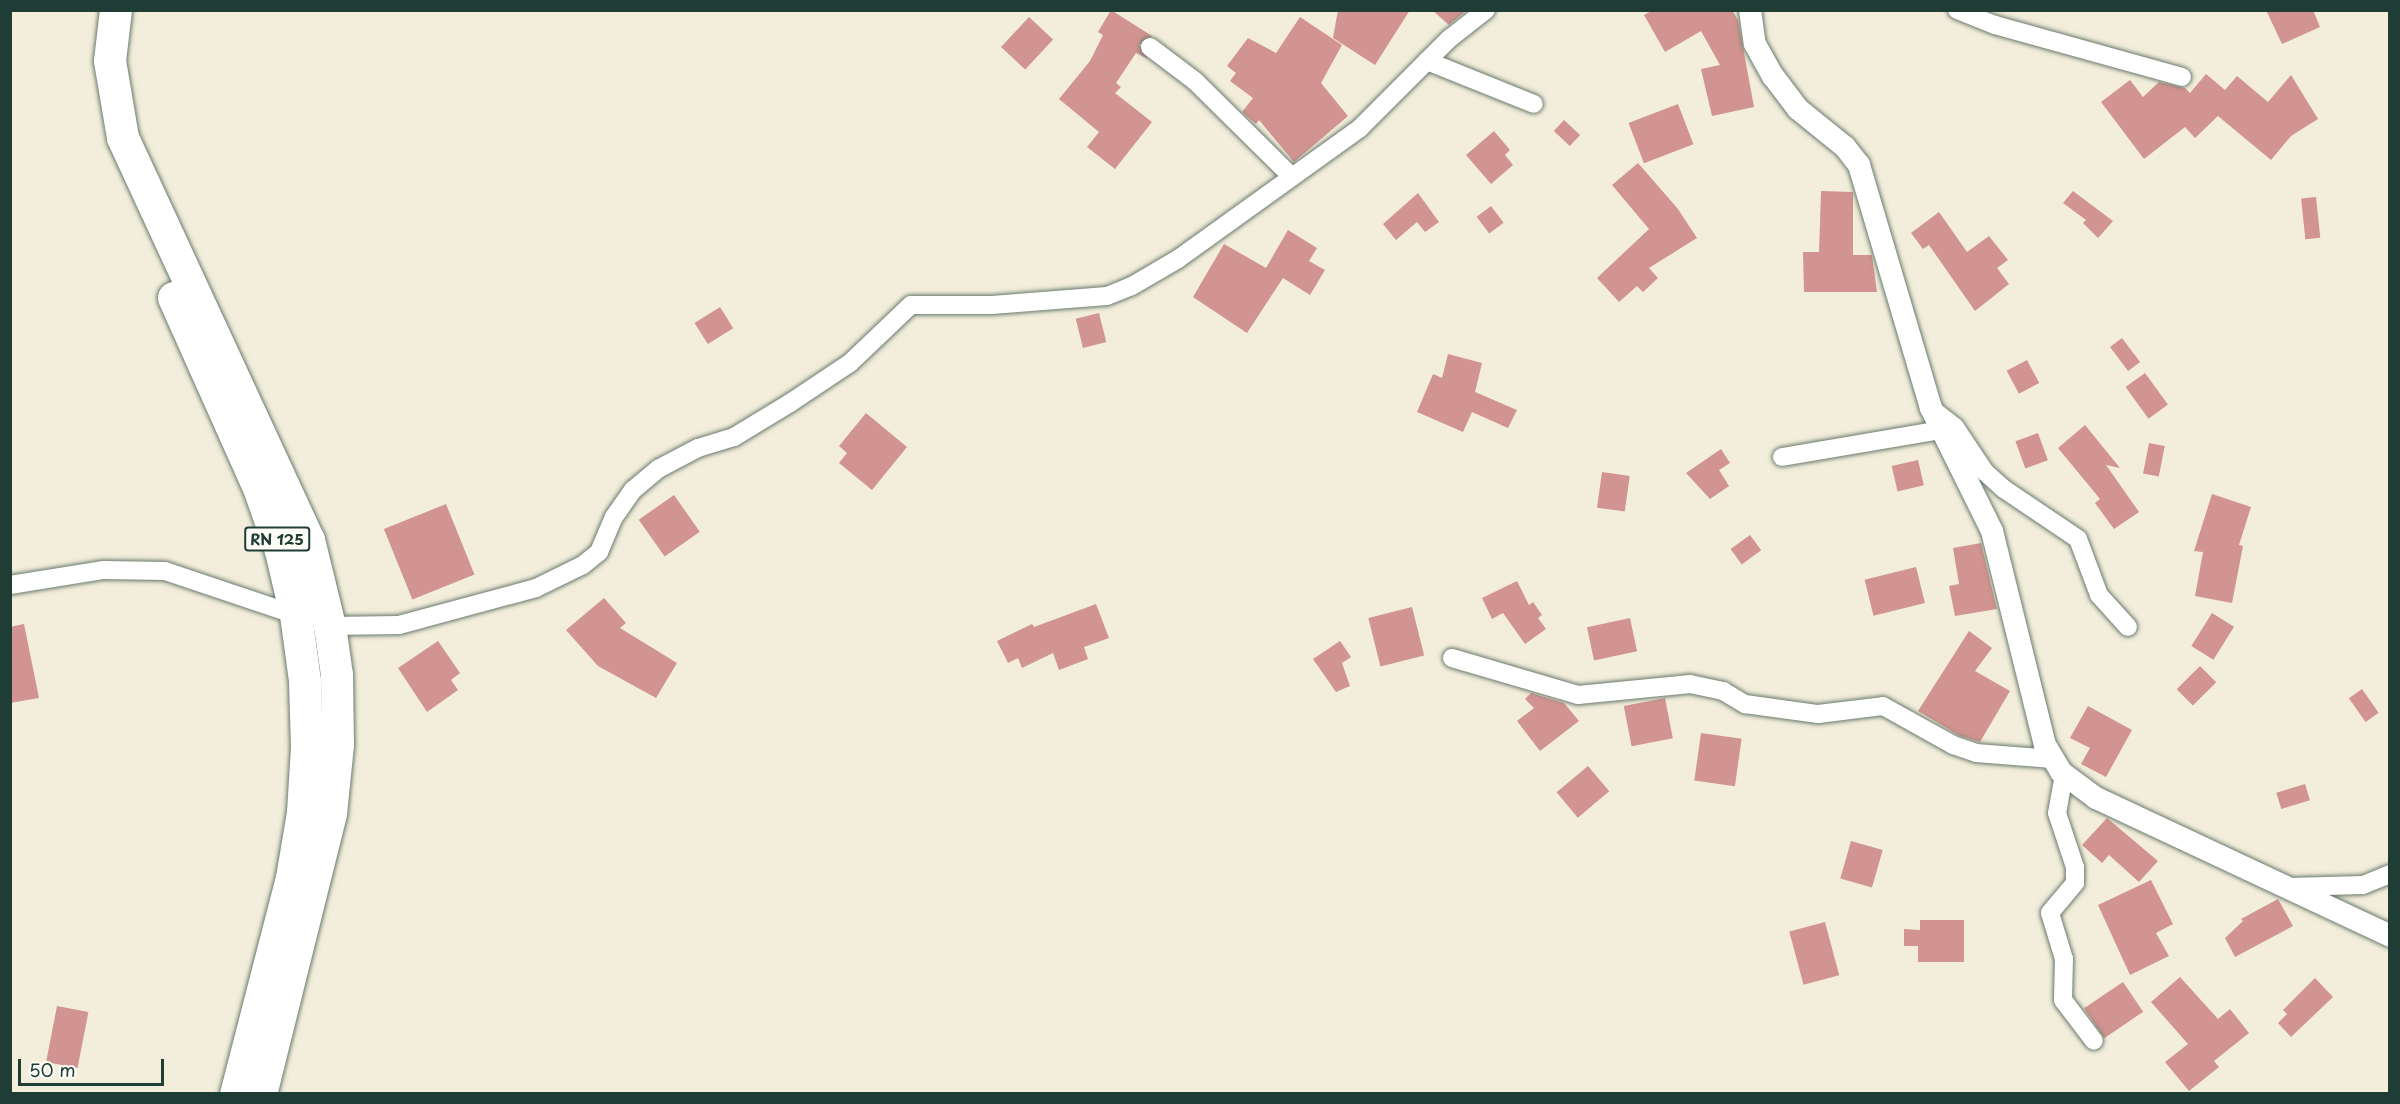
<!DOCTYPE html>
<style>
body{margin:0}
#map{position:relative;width:2400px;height:1104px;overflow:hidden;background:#f3eedb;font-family:"Playpen Sans",sans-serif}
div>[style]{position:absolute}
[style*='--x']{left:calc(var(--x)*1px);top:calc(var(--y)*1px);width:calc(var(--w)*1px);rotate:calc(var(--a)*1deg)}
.building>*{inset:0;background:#d19490;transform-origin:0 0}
.roads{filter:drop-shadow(0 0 2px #697b6e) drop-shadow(0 0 2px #697b6e)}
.minor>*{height:18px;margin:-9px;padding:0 9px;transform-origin:9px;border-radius:9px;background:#fff}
.tertiary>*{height:22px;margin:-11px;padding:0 11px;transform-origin:11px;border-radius:11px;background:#fff}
.trunk>*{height:32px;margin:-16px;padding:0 16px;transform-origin:16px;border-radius:16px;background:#fff}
span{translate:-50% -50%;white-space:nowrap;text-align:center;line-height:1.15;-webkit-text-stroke:4.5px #fdfcf7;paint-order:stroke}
.shield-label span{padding:2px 4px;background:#fdfcf7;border:2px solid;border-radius:4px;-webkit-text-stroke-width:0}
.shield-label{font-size:15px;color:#1f3d34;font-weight:700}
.frame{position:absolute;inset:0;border:12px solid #1f3d34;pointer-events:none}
.scale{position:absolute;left:18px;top:1059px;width:146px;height:27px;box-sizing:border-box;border:3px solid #1f3d34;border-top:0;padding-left:8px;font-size:18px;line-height:21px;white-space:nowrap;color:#1f3d34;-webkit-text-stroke:4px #fdfcf7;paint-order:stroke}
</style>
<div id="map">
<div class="building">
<i style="clip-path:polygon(1111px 10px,1152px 36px,1139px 45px,1148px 59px,1136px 53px,1116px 83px,1121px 87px,1115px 93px,1152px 122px,1115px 169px,1087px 147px,1099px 132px,1059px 99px,1090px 61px,1103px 35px,1098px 32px)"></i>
<i style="clip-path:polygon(1338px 10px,1410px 10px,1375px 65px,1333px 38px)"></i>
<i style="clip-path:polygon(1432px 10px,1467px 10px,1449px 25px)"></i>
<i style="clip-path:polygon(1653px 10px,1732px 10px,1738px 20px,1754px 107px,1712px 116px,1701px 69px,1720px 65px,1701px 31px,1665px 52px,1644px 15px)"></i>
<i style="clip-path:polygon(2266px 10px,2313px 10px,2320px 27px,2282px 44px)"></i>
<i style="left:1029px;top:17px;width:33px;height:41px;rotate:43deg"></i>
<i style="clip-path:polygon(1300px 17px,1342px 45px,1321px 83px,1348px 116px,1294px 162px,1259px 120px,1256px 124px,1242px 112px,1253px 98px,1230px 81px,1236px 73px,1227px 66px,1248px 38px,1276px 53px)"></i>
<i style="clip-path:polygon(2206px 74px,2225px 90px,2237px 76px,2268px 102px,2291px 75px,2318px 119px,2291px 136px,2271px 160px,2218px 116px,2195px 138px,2185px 127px,2144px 159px,2101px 102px,2130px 80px,2143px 97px,2159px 82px,2185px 88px,2190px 93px)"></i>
<i style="left:1678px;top:104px;width:43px;height:53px;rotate:69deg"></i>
<i style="left:1564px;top:120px;width:22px;height:15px;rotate:43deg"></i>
<i style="clip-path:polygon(1494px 131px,1510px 150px,1505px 155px,1513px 165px,1491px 184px,1466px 155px)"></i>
<i style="clip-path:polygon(1638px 163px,1678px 209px,1697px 238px,1649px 268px,1658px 278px,1643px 292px,1637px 286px,1619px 302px,1597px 278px,1649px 229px,1612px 185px)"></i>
<i style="clip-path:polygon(1821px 191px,1853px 192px,1853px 255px,1872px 255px,1877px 292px,1804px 292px,1803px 252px,1819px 252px)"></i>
<i style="clip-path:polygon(2073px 191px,2113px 221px,2098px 238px,2083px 223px,2086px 220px,2063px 203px)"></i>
<i style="clip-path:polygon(1418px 193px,1439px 222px,1425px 232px,1417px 222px,1396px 240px,1383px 224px)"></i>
<i style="left:2316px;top:197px;width:41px;height:15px;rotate:84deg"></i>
<i style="left:1491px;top:206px;width:21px;height:18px;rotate:53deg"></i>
<i style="clip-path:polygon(1939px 212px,1967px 252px,1989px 236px,2008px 260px,1997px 268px,2009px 284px,1975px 311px,1929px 245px,1923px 249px,1911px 233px)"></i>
<i style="clip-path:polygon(1288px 230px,1317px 248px,1309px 261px,1325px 270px,1310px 295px,1283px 278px,1247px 333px,1193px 297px,1224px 244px,1266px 268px)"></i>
<i style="left:720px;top:307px;width:25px;height:30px;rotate:58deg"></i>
<i style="left:1099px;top:313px;width:30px;height:24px;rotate:76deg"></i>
<i style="left:2122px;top:338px;width:30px;height:15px;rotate:53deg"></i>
<i style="clip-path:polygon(1448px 354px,1482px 363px,1475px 392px,1517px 410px,1508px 428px,1472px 412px,1463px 432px,1417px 412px,1433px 374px,1442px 378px)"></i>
<i style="left:2027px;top:360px;width:26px;height:23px;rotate:62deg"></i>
<i style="left:2145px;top:373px;width:39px;height:24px;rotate:54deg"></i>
<i style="clip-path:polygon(866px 413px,907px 447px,872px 490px,839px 463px,847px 453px,839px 446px)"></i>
<i style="clip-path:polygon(2085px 425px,2120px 468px,2106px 465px,2139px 512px,2114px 529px,2095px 503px,2100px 499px,2058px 448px)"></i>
<i style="left:2038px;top:433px;width:29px;height:24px;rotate:70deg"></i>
<i style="left:2149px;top:443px;width:16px;height:31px;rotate:11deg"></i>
<i style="clip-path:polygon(1721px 449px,1730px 463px,1719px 470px,1729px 486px,1710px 499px,1686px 473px)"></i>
<i style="left:1918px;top:460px;width:26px;height:27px;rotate:77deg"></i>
<i style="left:1602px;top:472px;width:28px;height:36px;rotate:8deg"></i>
<i style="clip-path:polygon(2212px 494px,2251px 507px,2239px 545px,2243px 546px,2232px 603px,2195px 596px,2203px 552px,2194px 551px)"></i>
<i style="left:674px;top:495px;width:45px;height:43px;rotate:55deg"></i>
<i style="left:446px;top:504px;width:76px;height:67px;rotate:68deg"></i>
<i style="left:1750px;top:535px;width:19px;height:24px;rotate:54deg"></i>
<i style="clip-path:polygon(1981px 543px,1997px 609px,1955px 616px,1949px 586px,1959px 584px,1953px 548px)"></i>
<i style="left:1916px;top:567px;width:37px;height:53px;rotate:76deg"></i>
<i style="clip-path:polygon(1517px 581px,1529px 605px,1533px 602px,1542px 615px,1538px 618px,1546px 629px,1525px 644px,1503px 613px,1492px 619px,1482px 598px)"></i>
<i style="clip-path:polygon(604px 598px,626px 623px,620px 628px,677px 663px,656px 698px,598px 666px,566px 630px)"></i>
<i style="clip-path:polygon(1096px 604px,1109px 638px,1084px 647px,1088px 659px,1059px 670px,1053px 653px,1022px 668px,1018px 658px,1008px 663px,997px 641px,1032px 624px,1034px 627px)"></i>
<i style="left:1412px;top:607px;width:50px;height:45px;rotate:76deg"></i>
<i style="left:2212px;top:613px;width:26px;height:39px;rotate:32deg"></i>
<i style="left:1630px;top:618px;width:34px;height:44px;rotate:78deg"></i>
<i style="clip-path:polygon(24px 624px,39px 698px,10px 703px,10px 627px)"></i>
<i style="clip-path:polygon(1969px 631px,1992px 648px,1975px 671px,2010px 691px,1980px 742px,1960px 736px,1918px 711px)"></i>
<i style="clip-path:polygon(438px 641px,460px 673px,451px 680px,458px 690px,427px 712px,398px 668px)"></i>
<i style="clip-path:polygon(1340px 641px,1351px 657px,1342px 663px,1350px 686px,1336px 692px,1313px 659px)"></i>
<i style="left:2200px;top:666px;width:23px;height:33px;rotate:45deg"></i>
<i style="left:2362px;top:689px;width:29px;height:16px;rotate:55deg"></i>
<i style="clip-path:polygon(1531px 693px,1564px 703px,1579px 721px,1540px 751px,1517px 721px,1534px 708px,1525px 699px)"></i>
<i style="left:1665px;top:698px;width:41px;height:42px;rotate:79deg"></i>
<i style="clip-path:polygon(2088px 706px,2132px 730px,2106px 777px,2081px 764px,2090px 748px,2070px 738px)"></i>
<i style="left:1701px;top:733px;width:41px;height:48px;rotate:8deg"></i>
<i style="left:1588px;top:766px;width:33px;height:41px;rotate:50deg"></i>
<i style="left:2305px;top:784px;width:17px;height:30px;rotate:73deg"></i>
<i style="clip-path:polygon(2107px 818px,2158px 861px,2139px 882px,2109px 855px,2102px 863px,2082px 845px)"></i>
<i style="left:1851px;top:841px;width:33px;height:39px;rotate:16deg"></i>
<i style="clip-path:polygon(2151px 880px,2173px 924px,2156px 933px,2169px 956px,2130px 975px,2098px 905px)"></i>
<i style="clip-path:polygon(2278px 899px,2293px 926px,2235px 957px,2225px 938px,2243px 921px,2241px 919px)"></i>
<i style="clip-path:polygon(1920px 920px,1964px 920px,1964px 962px,1918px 962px,1918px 946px,1904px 946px,1904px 929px,1920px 930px)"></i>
<i style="left:1825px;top:922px;width:55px;height:37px;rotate:75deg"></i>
<i style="clip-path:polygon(2180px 977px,2218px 1019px,2230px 1009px,2249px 1033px,2214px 1061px,2219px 1067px,2189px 1091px,2165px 1062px,2188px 1044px,2151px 1002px)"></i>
<i style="clip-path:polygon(2315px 978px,2333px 997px,2291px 1037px,2278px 1023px,2287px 1014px,2283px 1010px)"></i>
<i style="left:2123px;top:982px;width:36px;height:47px;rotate:56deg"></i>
<i style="left:57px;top:1006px;width:32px;height:57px;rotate:11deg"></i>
</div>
<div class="roads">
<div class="minor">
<i style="--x:1957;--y:10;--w:41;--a:21.5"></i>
<i style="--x:1995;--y:25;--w:194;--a:15.5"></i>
<i style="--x:1150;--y:47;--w:56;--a:37.1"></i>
<i style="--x:1195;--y:81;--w:135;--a:44.7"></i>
<i style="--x:1427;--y:61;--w:115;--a:21.9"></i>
<i style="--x:1932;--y:409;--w:29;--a:38"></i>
<i style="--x:1955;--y:427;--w:54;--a:56.3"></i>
<i style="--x:1985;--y:472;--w:25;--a:42"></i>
<i style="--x:2004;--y:489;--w:89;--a:34"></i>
<i style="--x:2078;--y:539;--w:60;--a:69.4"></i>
<i style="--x:2099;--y:595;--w:43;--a:47.8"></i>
<i style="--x:1782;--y:457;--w:162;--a:-9.6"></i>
<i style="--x:10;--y:585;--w:95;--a:-9.1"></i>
<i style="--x:104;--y:570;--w:61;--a:0.9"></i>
<i style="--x:165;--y:571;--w:138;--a:18.6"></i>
<i style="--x:330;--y:626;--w:69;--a:-0.8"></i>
<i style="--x:399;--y:625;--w:142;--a:-15.1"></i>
<i style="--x:536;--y:588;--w:52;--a:-26.1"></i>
<i style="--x:583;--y:565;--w:21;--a:-39"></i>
<i style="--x:599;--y:552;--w:38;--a:-67"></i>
<i style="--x:614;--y:517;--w:33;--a:-55"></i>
<i style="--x:633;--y:490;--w:33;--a:-40"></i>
<i style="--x:658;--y:469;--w:45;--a:-27.7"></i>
<i style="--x:698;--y:448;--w:38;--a:-17"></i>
<i style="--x:734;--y:437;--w:66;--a:-31.3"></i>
<i style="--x:790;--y:403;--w:72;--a:-33.7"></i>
<i style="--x:850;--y:363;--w:84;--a:-43.6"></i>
<i style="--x:911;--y:305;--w:81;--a:0"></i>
<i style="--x:992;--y:305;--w:115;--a:-4.5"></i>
<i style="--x:1107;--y:296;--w:27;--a:-22"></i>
<i style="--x:1132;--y:286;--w:53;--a:-30.4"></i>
<i style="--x:1178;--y:259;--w:224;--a:-35.7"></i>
<i style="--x:1360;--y:128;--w:126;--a:-45"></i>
<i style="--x:1449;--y:39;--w:47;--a:-38.1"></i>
<i style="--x:1452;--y:658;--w:131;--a:16.4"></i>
<i style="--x:1578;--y:695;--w:113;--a:-5.6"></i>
<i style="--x:1690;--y:684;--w:34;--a:12"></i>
<i style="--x:1723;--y:691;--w:26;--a:31"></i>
<i style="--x:1745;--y:704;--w:74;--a:7.8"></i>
<i style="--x:1818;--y:714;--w:65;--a:-7"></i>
<i style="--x:1883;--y:706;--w:80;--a:29.1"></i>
<i style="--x:1953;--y:745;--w:24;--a:19"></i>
<i style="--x:1976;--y:753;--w:77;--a:4.5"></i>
<i style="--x:2064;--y:774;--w:40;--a:100"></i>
<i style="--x:2057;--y:813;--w:57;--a:71.6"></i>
<i style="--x:2075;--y:867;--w:16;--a:90"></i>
<i style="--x:2075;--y:883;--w:39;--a:130"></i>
<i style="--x:2050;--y:913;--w:48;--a:73.1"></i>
<i style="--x:2064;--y:959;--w:41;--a:91.4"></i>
<i style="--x:2063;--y:1000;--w:51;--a:52.9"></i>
<i style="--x:2289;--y:887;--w:74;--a:-1.5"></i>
<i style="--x:2363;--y:885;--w:29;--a:-22"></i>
</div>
<div class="tertiary">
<i style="--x:1750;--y:10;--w:34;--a:82"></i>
<i style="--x:1755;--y:44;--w:37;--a:61"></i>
<i style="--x:1773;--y:76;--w:41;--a:52.9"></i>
<i style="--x:1798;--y:109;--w:60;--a:39"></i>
<i style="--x:1845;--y:147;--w:23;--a:52"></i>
<i style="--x:1859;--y:165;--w:253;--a:73.5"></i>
<i style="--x:1931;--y:408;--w:137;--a:63.6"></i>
<i style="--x:1992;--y:531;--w:220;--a:76.1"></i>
<i style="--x:2045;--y:745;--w:31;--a:59"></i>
<i style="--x:2061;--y:772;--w:44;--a:36.6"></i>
<i style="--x:2096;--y:798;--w:325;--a:25.1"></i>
</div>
<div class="trunk">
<i style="--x:116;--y:10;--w:51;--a:96.7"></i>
<i style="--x:110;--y:61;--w:78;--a:80.4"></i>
<i style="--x:123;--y:138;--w:443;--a:65.2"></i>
<i style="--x:309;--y:540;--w:89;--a:76.3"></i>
<i style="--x:330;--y:626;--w:49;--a:81.9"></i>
<i style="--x:337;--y:675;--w:70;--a:89.2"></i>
<i style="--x:338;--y:745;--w:69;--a:95.8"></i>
<i style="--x:331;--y:814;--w:289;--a:104"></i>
<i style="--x:174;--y:298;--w:208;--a:65.9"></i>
<i style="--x:259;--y:488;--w:67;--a:70.8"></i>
<i style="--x:281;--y:551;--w:66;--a:76.8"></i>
<i style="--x:296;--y:615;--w:67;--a:82.2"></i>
<i style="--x:305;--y:681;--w:66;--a:88.3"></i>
<i style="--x:307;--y:747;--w:66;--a:93.5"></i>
<i style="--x:303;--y:813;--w:66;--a:99.6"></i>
<i style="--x:292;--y:878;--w:223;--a:104.5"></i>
</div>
</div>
<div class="shield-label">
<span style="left:277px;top:539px">RN 125</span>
</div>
<div class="frame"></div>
<div class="scale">50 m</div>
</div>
